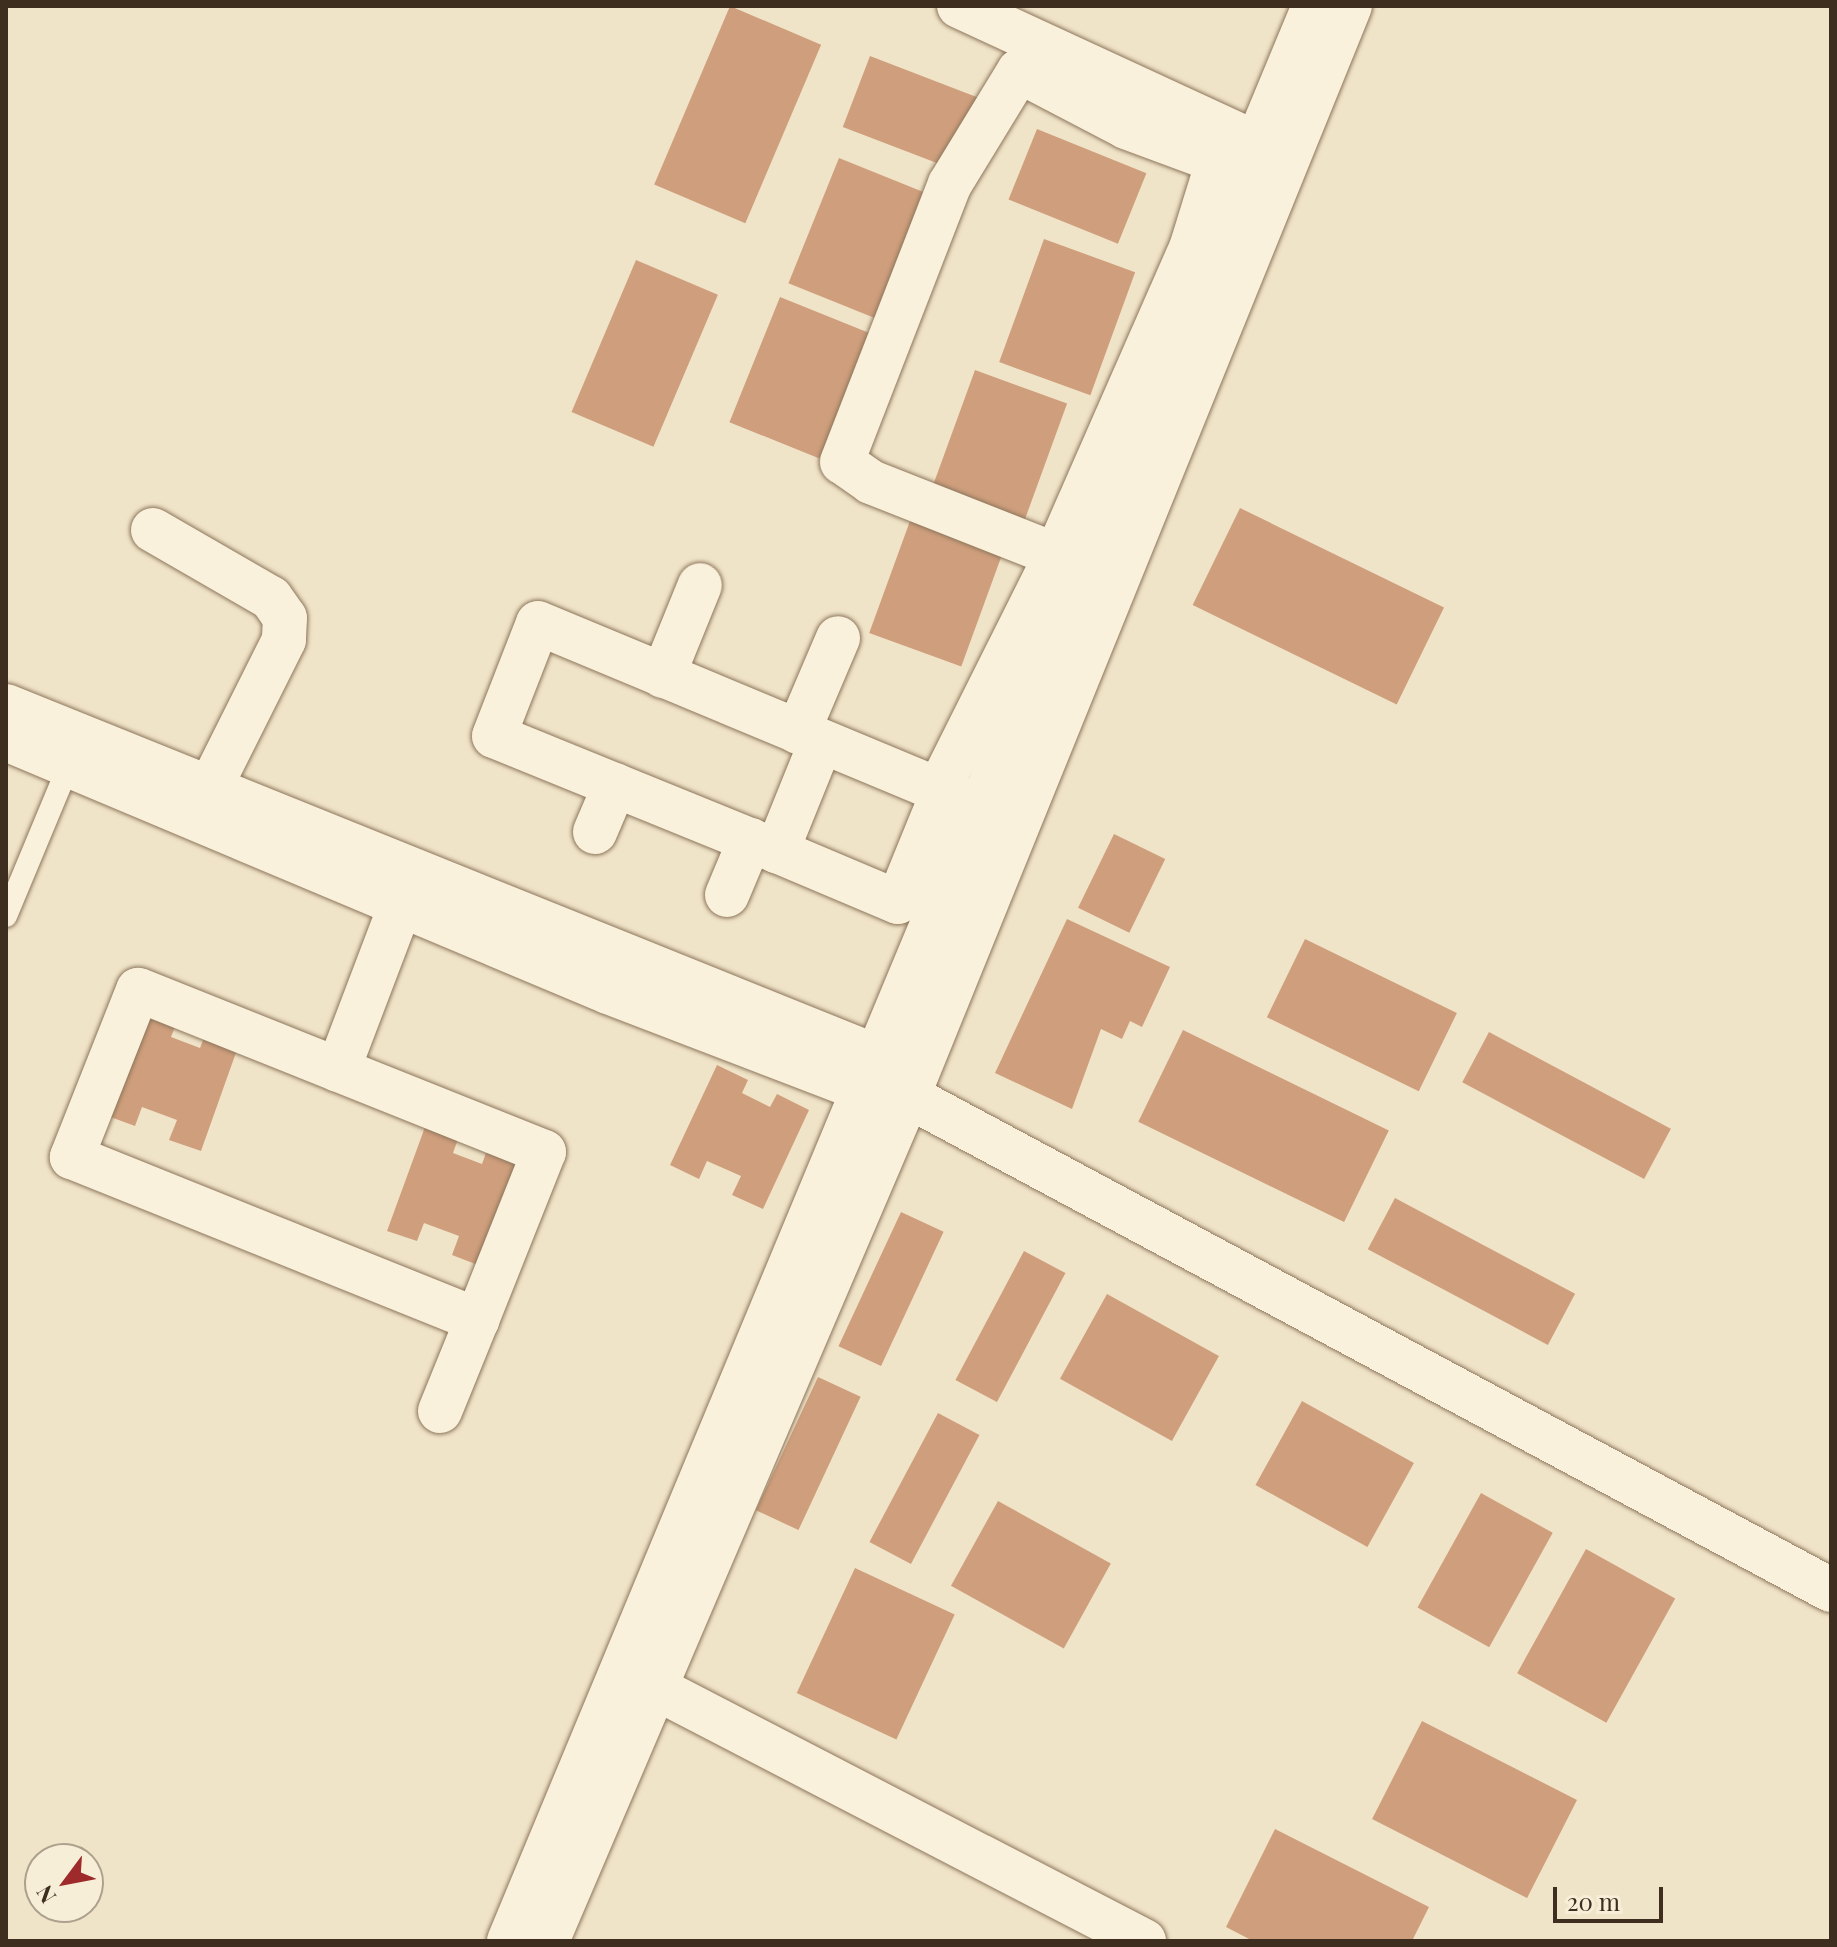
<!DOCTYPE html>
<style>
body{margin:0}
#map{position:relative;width:1837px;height:1947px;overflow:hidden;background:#f0e4c8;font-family:"Playfair Display",serif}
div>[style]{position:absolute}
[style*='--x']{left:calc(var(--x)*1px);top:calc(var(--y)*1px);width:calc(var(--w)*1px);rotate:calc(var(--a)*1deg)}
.building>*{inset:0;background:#cf9f7d;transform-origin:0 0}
.roads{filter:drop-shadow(0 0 2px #8d765c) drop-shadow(0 0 2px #8d765c)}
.service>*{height:22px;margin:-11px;padding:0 11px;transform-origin:11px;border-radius:11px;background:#faf1dc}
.minor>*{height:44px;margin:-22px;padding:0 22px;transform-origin:22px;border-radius:22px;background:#faf1dc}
.tertiary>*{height:44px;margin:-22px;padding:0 22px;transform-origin:22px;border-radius:22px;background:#faf1dc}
span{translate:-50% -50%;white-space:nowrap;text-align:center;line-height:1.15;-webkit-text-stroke:6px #f7eed8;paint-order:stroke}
.frame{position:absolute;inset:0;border:8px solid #3d2e20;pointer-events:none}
.north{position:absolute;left:24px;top:1843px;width:80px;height:80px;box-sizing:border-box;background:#f7eed8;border:2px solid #ada18e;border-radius:50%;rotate:238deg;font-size:22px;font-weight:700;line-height:32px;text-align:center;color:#3d2e20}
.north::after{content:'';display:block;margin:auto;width:28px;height:36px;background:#9e2a2b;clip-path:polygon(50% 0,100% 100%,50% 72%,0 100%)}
.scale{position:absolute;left:1553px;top:1887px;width:110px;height:36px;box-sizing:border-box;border:4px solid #3d2e20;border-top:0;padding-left:10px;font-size:24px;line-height:28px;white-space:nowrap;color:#3d2e20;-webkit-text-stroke:6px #f7eed8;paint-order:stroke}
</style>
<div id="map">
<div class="building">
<i style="left:730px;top:6px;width:99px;height:194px;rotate:23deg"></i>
<i style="left:870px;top:56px;width:119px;height:76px;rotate:21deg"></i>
<i style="left:1037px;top:129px;width:118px;height:76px;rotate:22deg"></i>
<i style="left:839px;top:158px;width:97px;height:135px;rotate:22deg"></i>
<i style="left:1044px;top:239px;width:97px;height:131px;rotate:20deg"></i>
<i style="left:636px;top:260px;width:89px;height:165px;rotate:23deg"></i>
<i style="left:780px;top:297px;width:97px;height:135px;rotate:22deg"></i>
<i style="left:975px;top:370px;width:98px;height:131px;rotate:20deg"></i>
<i style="left:1240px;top:508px;width:227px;height:108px;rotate:26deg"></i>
<i style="left:914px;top:510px;width:98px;height:131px;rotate:20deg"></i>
<i style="left:1114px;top:834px;width:57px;height:82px;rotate:26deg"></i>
<i style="clip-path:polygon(1067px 919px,1170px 967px,1142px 1027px,1130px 1021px,1122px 1039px,1101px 1029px,1072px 1109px,995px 1073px)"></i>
<i style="left:1305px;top:939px;width:169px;height:87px;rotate:26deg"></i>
<i style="clip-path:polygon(142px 1011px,176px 1024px,171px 1037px,200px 1048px,205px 1035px,238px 1047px,201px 1151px,169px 1140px,177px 1120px,142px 1107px,135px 1126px,105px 1115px)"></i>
<i style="left:1183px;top:1030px;width:229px;height:102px;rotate:26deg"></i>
<i style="left:1489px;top:1032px;width:206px;height:57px;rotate:28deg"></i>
<i style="clip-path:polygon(717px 1065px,748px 1080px,742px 1093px,770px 1107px,777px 1094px,809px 1110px,763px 1209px,732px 1195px,741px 1176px,707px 1161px,699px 1179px,670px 1165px)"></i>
<i style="clip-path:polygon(425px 1127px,458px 1139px,453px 1153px,482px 1164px,487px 1150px,520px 1163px,483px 1267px,452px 1255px,459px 1236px,424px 1223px,417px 1241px,387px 1231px)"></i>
<i style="left:1395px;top:1198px;width:204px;height:58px;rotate:28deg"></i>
<i style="left:901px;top:1212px;width:47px;height:148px;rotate:25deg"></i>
<i style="left:1024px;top:1251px;width:47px;height:146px;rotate:28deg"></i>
<i style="left:1107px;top:1294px;width:128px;height:97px;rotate:29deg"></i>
<i style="left:818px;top:1377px;width:47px;height:147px;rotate:25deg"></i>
<i style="left:1302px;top:1401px;width:128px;height:96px;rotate:29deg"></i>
<i style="left:938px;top:1413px;width:47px;height:146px;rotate:28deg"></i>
<i style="left:1481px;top:1493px;width:82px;height:131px;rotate:29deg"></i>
<i style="left:998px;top:1501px;width:129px;height:97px;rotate:29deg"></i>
<i style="left:1586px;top:1549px;width:102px;height:142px;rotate:29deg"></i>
<i style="left:855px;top:1568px;width:110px;height:138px;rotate:25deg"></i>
<i style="left:1422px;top:1721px;width:174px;height:110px;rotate:27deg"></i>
<i style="clip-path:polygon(1275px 1829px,1429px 1907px,1412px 1941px,1253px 1941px,1226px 1927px)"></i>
</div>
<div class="roads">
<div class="service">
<i style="--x:6;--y:916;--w:164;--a:-67.4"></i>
</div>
<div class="minor">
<i style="--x:959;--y:6;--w:362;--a:24.8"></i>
<i style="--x:1019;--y:71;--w:121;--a:27.6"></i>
<i style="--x:1126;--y:127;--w:98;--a:20.3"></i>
<i style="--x:1218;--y:161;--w:91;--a:107.2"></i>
<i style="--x:1191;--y:248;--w:335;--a:113.7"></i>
<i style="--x:1056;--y:555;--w:199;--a:-158.5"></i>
<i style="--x:871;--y:482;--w:35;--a:-145"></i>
<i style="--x:842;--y:462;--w:298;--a:-68.8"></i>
<i style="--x:950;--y:184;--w:132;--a:-58.6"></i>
<i style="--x:153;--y:530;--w:136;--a:30"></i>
<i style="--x:271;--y:598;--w:24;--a:55"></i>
<i style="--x:285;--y:618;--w:22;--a:93"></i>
<i style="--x:284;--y:640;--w:165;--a:116.6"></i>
<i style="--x:663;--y:676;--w:98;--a:-67.9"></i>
<i style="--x:6;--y:706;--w:940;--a:21.93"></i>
<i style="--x:878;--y:1057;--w:38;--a:53"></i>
<i style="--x:798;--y:732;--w:102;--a:-66.9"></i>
<i style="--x:6;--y:739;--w:653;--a:22.8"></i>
<i style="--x:608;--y:992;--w:273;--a:21"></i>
<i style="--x:863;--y:1090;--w:45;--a:7.6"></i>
<i style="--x:908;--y:1096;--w:1047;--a:28.16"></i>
<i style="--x:821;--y:742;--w:118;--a:112"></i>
<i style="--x:777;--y:851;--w:305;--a:-157.9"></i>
<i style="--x:494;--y:736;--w:121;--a:-68.7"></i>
<i style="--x:538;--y:623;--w:481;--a:22.6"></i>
<i style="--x:938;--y:791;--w:264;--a:-63.4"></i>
<i style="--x:595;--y:832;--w:51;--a:-66.9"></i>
<i style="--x:777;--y:851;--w:131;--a:22.9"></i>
<i style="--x:898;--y:902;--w:119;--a:-67.8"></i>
<i style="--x:727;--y:895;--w:60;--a:-67.3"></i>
<i style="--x:338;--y:1070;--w:178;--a:-69.2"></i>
<i style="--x:440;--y:1411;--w:98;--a:-67.9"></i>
<i style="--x:477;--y:1320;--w:181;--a:-68.3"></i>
<i style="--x:544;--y:1152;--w:437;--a:-158.2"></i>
<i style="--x:138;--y:990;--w:180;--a:111.6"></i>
<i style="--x:72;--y:1157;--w:437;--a:21.9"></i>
<i style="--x:654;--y:1687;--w:552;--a:27.4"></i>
</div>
<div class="tertiary">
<i style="--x:509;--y:1941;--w:2096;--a:-67.41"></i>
<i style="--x:547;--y:1941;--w:919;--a:-66.87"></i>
<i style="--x:908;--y:1096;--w:1176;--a:-67.93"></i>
</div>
</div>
<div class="frame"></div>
<div class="north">N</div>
<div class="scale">20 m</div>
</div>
